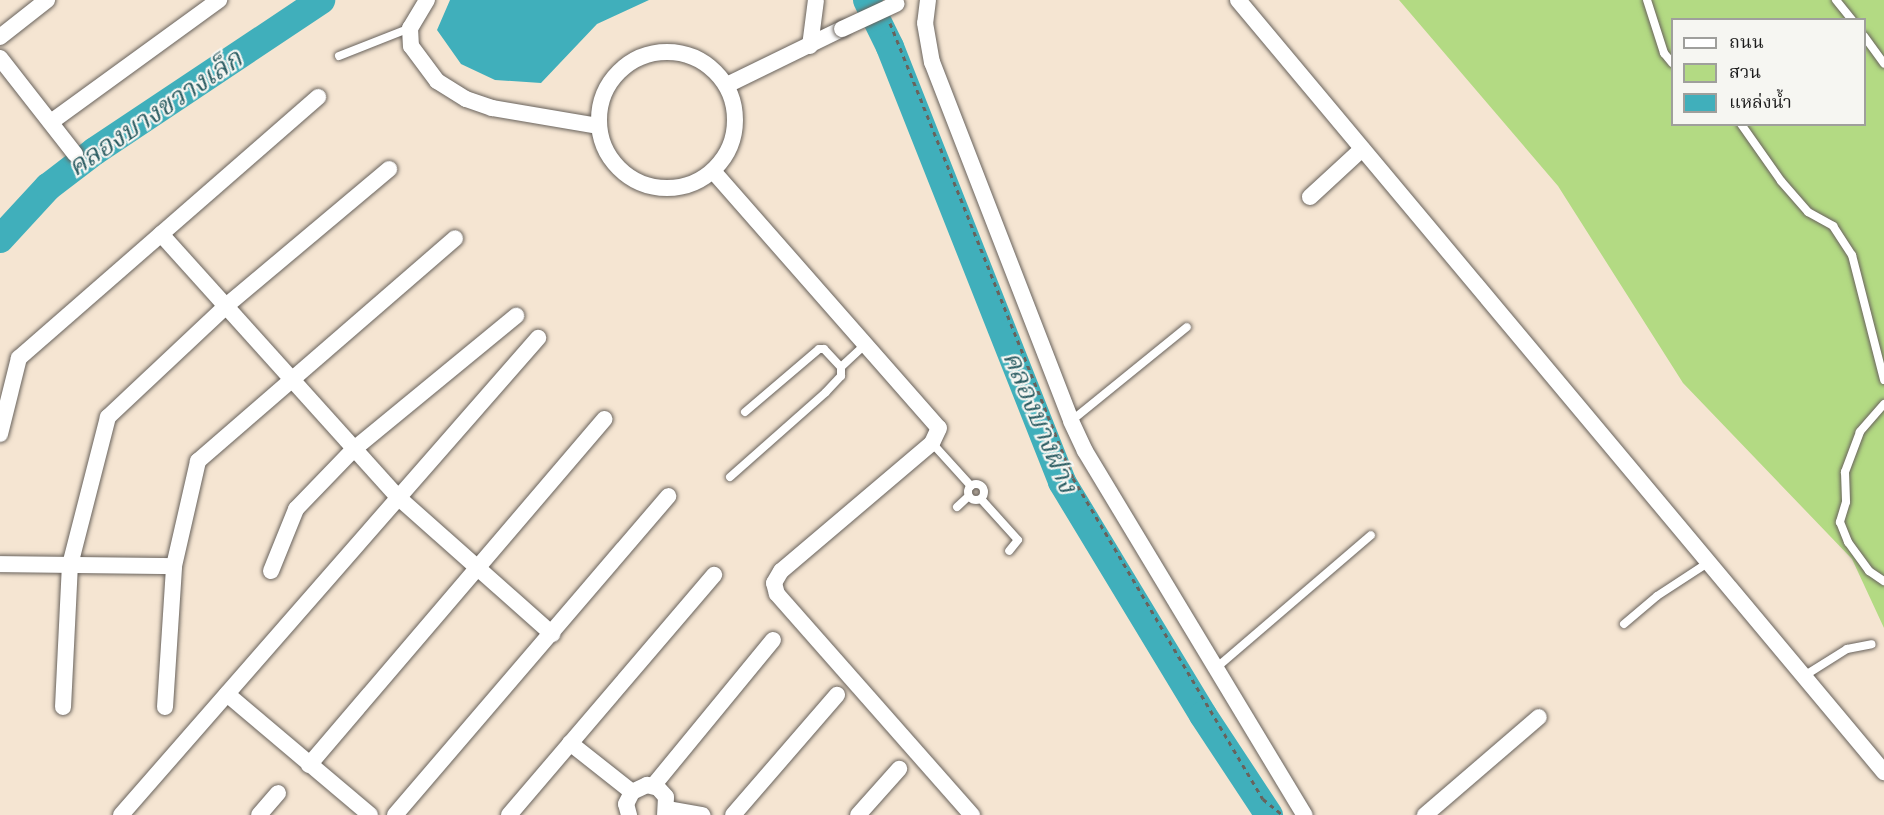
<!DOCTYPE html>
<meta charset="utf-8">
<style>
body{margin:0}
#map{position:relative;width:1884px;height:815px;overflow:hidden;background:#f5e5d2;font-family:Cardo,"Noto Serif Thai",serif}
div>[style]{position:absolute}
[style*='--x']{left:calc(var(--x)*1px);top:calc(var(--y)*1px);width:calc(var(--w)*1px);rotate:calc(var(--a)*1deg)}
.green>*{inset:0;background:#b3da83}
.water>*{inset:0;background:#40afbb}
.river>*{height:28px;margin:-14px;padding:0 14px;transform-origin:14px;border-radius:14px;background:#40afbb}
.path>*{height:3px;margin-top:-1.5px;transform-origin:0;background:repeating-linear-gradient(90deg,#68625c 0 4.5px,transparent 0 9px)}
.roads{filter:drop-shadow(0 0 2px #68625c) drop-shadow(0 0 2px #68625c)}
.lane>*{height:8px;margin:-4px;padding:0 4px;transform-origin:4px;border-radius:4px;background:#fff}
.lane>.ring{margin:-4px;padding:0;box-sizing:content-box;background:none;border:8px solid #fff;border-radius:50%}
.street>*{height:16px;margin:-8px;padding:0 8px;transform-origin:8px;border-radius:8px;background:#fff}
.street>.ring{margin:-8px;padding:0;box-sizing:content-box;background:none;border:16px solid #fff;border-radius:50%}
.bridges{filter:drop-shadow(0 0 2px #68625c) drop-shadow(0 0 2px #68625c)}
.street-bridge>*{height:16px;margin:-8px;padding:0 8px;transform-origin:8px;border-radius:8px;background:#fff}
span{translate:-50% -50%;white-space:nowrap;text-align:center;line-height:1.15;-webkit-text-stroke:4.5px #f6f6f2;paint-order:stroke}
.water-label{font-size:27px;color:#2c5e64;font-style:italic}
.legend{position:absolute;left:1671px;top:18px;width:195px;height:108px;box-sizing:border-box;background:#f6f6f2;border:2px solid #9f9f9c;margin:0;padding:8px 10px;list-style:none;font-size:18px;color:#1c1c1c}
.legend li{display:flex;align-items:center;gap:12px;height:30px}
.legend b{width:30px;border:2px solid #9f9f9c}
</style>
<div id="map">
<div class="green">
<i style="clip-path:polygon(evenodd,1399px 0,1884px 0,1884px 628px,1852px 559px,1683px 383px,1558px 186px,1399px 0,1672px 20px,1864px 20px,1864px 124px,1672px 124px,1672px 20px)"></i>
</div>
<div class="water">
<i style="clip-path:polygon(450px 0,649px 0,597px 24px,541px 83px,495px 80px,461px 64px,437px 30px)"></i>
</div>
<div class="river">
<i style="--x:867;--y:0;--w:52;--a:63.9"></i>
<i style="--x:890;--y:47;--w:468;--a:68.4"></i>
<i style="--x:1062;--y:482;--w:272;--a:58.8"></i>
<i style="--x:1203;--y:715;--w:120;--a:56.6"></i>
<i style="--x:0;--y:239;--w:71;--a:-47.3"></i>
<i style="--x:48;--y:187;--w:59;--a:-37.5"></i>
<i style="--x:95;--y:151;--w:272;--a:-33.7"></i>
</div>
<div class="path">
<i style="--x:890;--y:23;--w:490;--a:68.1"></i>
<i style="--x:1073;--y:478;--w:373;--a:59.4"></i>
<i style="--x:1263;--y:799;--w:26;--a:39"></i>
</div>
<div class="roads">
<div class="lane">
<i style="--x:1647;--y:0;--w:56;--a:72.2"></i>
<i style="--x:1664;--y:53;--w:13;--a:51"></i>
<i style="--x:1836;--y:0;--w:26;--a:51"></i>
<i style="--x:1864;--y:36;--w:34;--a:54"></i>
<i style="--x:339;--y:56;--w:76;--a:-21.5"></i>
<i style="--x:1741;--y:124;--w:70;--a:54.9"></i>
<i style="--x:1781;--y:181;--w:41;--a:48.9"></i>
<i style="--x:1808;--y:212;--w:29;--a:29"></i>
<i style="--x:1833;--y:226;--w:35;--a:57"></i>
<i style="--x:1852;--y:255;--w:129;--a:75.6"></i>
<i style="--x:1884;--y:404;--w:37;--a:131"></i>
<i style="--x:1860;--y:432;--w:43;--a:110.6"></i>
<i style="--x:1845;--y:472;--w:30;--a:88"></i>
<i style="--x:1846;--y:502;--w:21;--a:107"></i>
<i style="--x:1840;--y:522;--w:22;--a:68"></i>
<i style="--x:1848;--y:542;--w:36;--a:54"></i>
<i style="--x:1869;--y:571;--w:18;--a:34"></i>
<i style="--x:745;--y:412;--w:97;--a:-40.4"></i>
<i style="--x:819;--y:349;--w:5;--a:0"></i>
<i style="--x:824;--y:349;--w:25;--a:47"></i>
<i style="--x:1071;--y:421;--w:149;--a:-39"></i>
<i style="--x:932;--y:443;--w:58;--a:47.8"></i>
<i style="--x:730;--y:477;--w:128;--a:-41.5"></i>
<i style="--x:826;--y:392;--w:22;--a:-47"></i>
<i style="--x:841;--y:376;--w:9;--a:-90"></i>
<i style="--x:841;--y:367;--w:34;--a:-43"></i>
<i class="ring" style="left:968px;top:484px;width:8px;height:8px"></i>
<i style="--x:981;--y:499;--w:55;--a:47.9"></i>
<i style="--x:1018;--y:540;--w:14;--a:129"></i>
<i style="--x:957;--y:507;--w:16;--a:-43"></i>
<i style="--x:1624;--y:624;--w:43;--a:-40.3"></i>
<i style="--x:1657;--y:596;--w:62;--a:-33.2"></i>
<i style="--x:1216;--y:668;--w:204;--a:-40.6"></i>
<i style="--x:1804;--y:676;--w:51;--a:-32.1"></i>
<i style="--x:1847;--y:649;--w:25;--a:-11"></i>
</div>
<div class="street">
<i style="--x:427;--y:0;--w:33;--a:121"></i>
<i style="--x:410;--y:28;--w:18;--a:87"></i>
<i style="--x:411;--y:46;--w:44;--a:53.4"></i>
<i style="--x:437;--y:81;--w:34;--a:32"></i>
<i style="--x:466;--y:99;--w:28;--a:19"></i>
<i style="--x:492;--y:108;--w:108;--a:9.6"></i>
<i style="--x:928;--y:0;--w:23;--a:97"></i>
<i style="--x:925;--y:23;--w:40;--a:80"></i>
<i style="--x:932;--y:62;--w:385;--a:68.8"></i>
<i style="--x:1071;--y:421;--w:33;--a:65"></i>
<i style="--x:1085;--y:451;--w:425;--a:58.9"></i>
<i style="--x:1238;--y:0;--w:1007;--a:50.08"></i>
<i style="--x:0;--y:37;--w:60;--a:-38.2"></i>
<i style="--x:810;--y:46;--w:46;--a:-82.6"></i>
<i class="ring" style="left:599px;top:52px;width:120px;height:120px"></i>
<i style="--x:0;--y:58;--w:122;--a:52"></i>
<i style="--x:727;--y:85;--w:128;--a:-26"></i>
<i style="--x:51;--y:122;--w:208;--a:-36"></i>
<i style="--x:713;--y:171;--w:342;--a:48.7"></i>
<i style="--x:939;--y:428;--w:17;--a:115"></i>
<i style="--x:932;--y:443;--w:198;--a:139.7"></i>
<i style="--x:781;--y:571;--w:14;--a:120"></i>
<i style="--x:774;--y:583;--w:11;--a:75"></i>
<i style="--x:777;--y:594;--w:295;--a:48.6"></i>
<i style="--x:1310;--y:197;--w:71;--a:-42.7"></i>
<i style="--x:161;--y:234;--w:355;--a:48"></i>
<i style="--x:399;--y:498;--w:205;--a:41.6"></i>
<i style="--x:0;--y:434;--w:78;--a:-76"></i>
<i style="--x:19;--y:358;--w:397;--a:-41.1"></i>
<i style="--x:0;--y:564;--w:174;--a:0.7"></i>
<i style="--x:271;--y:571;--w:67;--a:-68"></i>
<i style="--x:296;--y:509;--w:83;--a:-46"></i>
<i style="--x:354;--y:449;--w:210;--a:-39.4"></i>
<i style="--x:227;--y:694;--w:187;--a:40.2"></i>
<i style="--x:63;--y:707;--w:142;--a:-87.2"></i>
<i style="--x:70;--y:565;--w:153;--a:-75.6"></i>
<i style="--x:108;--y:417;--w:162;--a:-43.2"></i>
<i style="--x:226;--y:306;--w:213;--a:-40"></i>
<i style="--x:165;--y:707;--w:141;--a:-86.3"></i>
<i style="--x:174;--y:566;--w:108;--a:-77.1"></i>
<i style="--x:198;--y:461;--w:340;--a:-40.9"></i>
<i style="--x:570;--y:743;--w:79;--a:38.3"></i>
<i style="--x:309;--y:765;--w:455;--a:-49.5"></i>
<i style="--x:653;--y:786;--w:189;--a:-50.6"></i>
<i style="--x:667;--y:809;--w:36;--a:10"></i>
<i style="--x:121;--y:815;--w:634;--a:-48.84"></i>
<i style="--x:259;--y:815;--w:29;--a:-49"></i>
<i style="--x:395;--y:815;--w:420;--a:-49.4"></i>
<i style="--x:509;--y:815;--w:316;--a:-49.5"></i>
<i style="--x:629;--y:815;--w:11;--a:-105"></i>
<i style="--x:626;--y:804;--w:13;--a:-63"></i>
<i style="--x:632;--y:792;--w:17;--a:-25"></i>
<i style="--x:647;--y:785;--w:11;--a:15"></i>
<i style="--x:658;--y:788;--w:12;--a:48"></i>
<i style="--x:666;--y:797;--w:18;--a:93"></i>
<i style="--x:733;--y:815;--w:159;--a:-49.1"></i>
<i style="--x:858;--y:815;--w:62;--a:-48.3"></i>
<i style="--x:1425;--y:815;--w:150;--a:-40.7"></i>
</div>
</div>
<div class="bridges">
<div class="street-bridge">
<i style="--x:842;--y:29;--w:60;--a:-24.8"></i>
</div>
</div>
<div class="water-label">
<span style="left:155px;top:113px;rotate:-34deg">คลองบางขวางเล็ก</span>
<span style="left:1040px;top:422px;rotate:67deg">คลองบางฝาง</span>
</div>
<ul class="legend">
<li><b style="height:8px;background:#fff"></b>ถนน</li>
<li><b style="height:16px;background:#b3da83"></b>สวน</li>
<li><b style="height:16px;background:#40afbb"></b>แหล่งน้ำ</li>
</ul>
</div>
